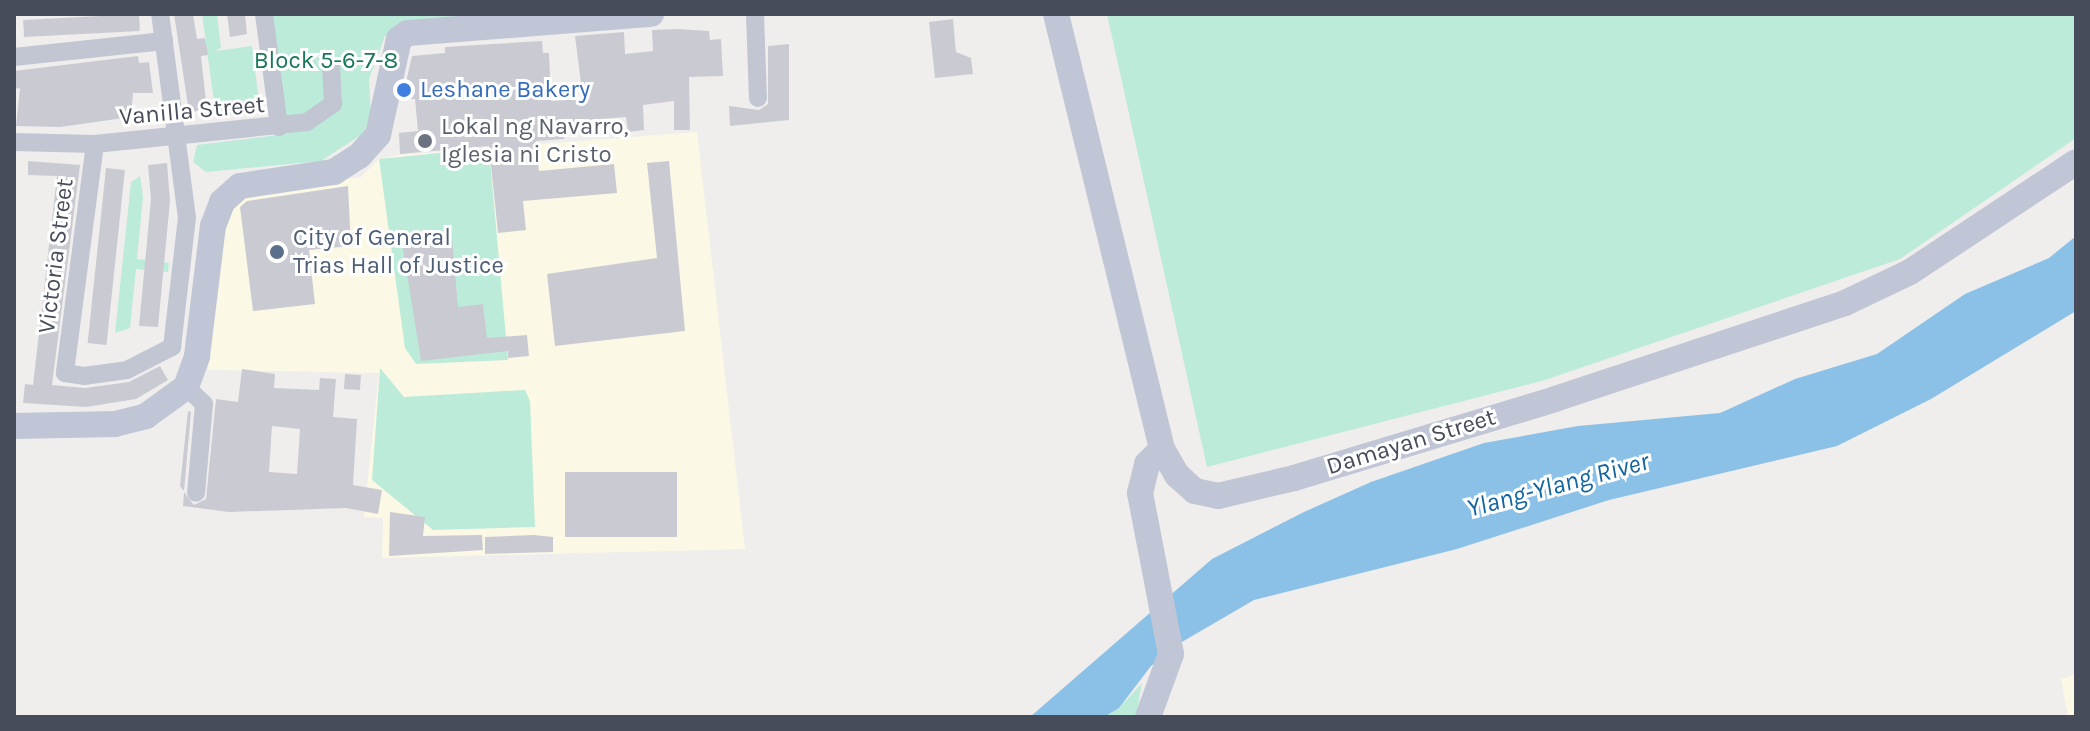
<!DOCTYPE html>
<style>
body{margin:0}
#map{position:relative;width:2090px;height:731px;overflow:hidden;background:#f0eded;font-family:Karla,sans-serif}
div>[style]{position:absolute}
[style*='--x']{left:calc(var(--x)*1px);top:calc(var(--y)*1px);width:calc(var(--w)*1px);rotate:calc(var(--a)*1deg)}
.commercial>*{inset:0;background:#fbf9e6}
.green>*{inset:0;background:#bcecd9}
.water>*{inset:0;background:#8bc1e7}
.building>*{inset:0;background:#cacbd2;transform-origin:0 0}
.street>*{height:18px;margin:-9px;padding:0 9px;transform-origin:9px;border-radius:9px;background:#c1c6d2}
.secondary>*{height:26px;margin:-13px;padding:0 13px;transform-origin:13px;border-radius:13px;background:#c0c6d5}
.dots>*{width:22px;height:22px;translate:-50% -50%;box-sizing:border-box;border:4px solid #fff;border-radius:50%}
span{translate:-50% -50%;white-space:nowrap;text-align:center;line-height:1.15;-webkit-text-stroke:6px #fff;paint-order:stroke}
.park-label{font-size:24px;color:#1a775c}
.shop-label{font-size:24px;color:#366cbe}
.left{translate:0 -50%;text-align:left}
.street-label{font-size:24px;color:#464c59}
.worship-label{font-size:24px;color:#5b616d}
.service-label{font-size:24px;color:#4e5e75}
.water-label{font-size:26px;color:#1265a0;font-style:italic}
.frame{position:absolute;inset:0;border:16px solid #464c59;pointer-events:none}
</style>
<div id="map">
<div class="commercial">
<i style="clip-path:polygon(697px 132px,745px 549px,382px 558px,383px 518px,364px 517px,379px 373px,208px 370px,223px 223px,246px 191px,361px 177px,379px 159px,399px 155px)"></i>
<i style="clip-path:polygon(2076px 674px,2076px 717px,2068px 717px,2061px 679px)"></i>
</div>
<div class="green">
<i style="clip-path:polygon(202px 14px,217px 14px,221px 48px,215px 51px,252px 46px,260px 109px,216px 117px)"></i>
<i style="clip-path:polygon(272px 14px,496px 14px,412px 21px,385px 36px,369px 79px,371px 113px,364px 133px,321px 161px,206px 172px,193px 162px,197px 145px,286px 134px)"></i>
<i style="clip-path:polygon(1107px 14px,2076px 14px,2076px 138px,1900px 259px,1542px 381px,1207px 467px)"></i>
<i style="clip-path:polygon(489px 148px,508px 360px,416px 364px,405px 348px,379px 159px)"></i>
<i style="clip-path:polygon(140px 176px,143px 197px,137px 259px,169px 263px,168px 272px,136px 269px,130px 328px,115px 333px,131px 182px)"></i>
<i style="clip-path:polygon(380px 368px,404px 397px,525px 390px,530px 401px,535px 527px,433px 530px,372px 480px)"></i>
<i style="clip-path:polygon(1142px 683px,1136px 717px,1104px 717px,1119px 708px)"></i>
</div>
<div class="water">
<i style="clip-path:polygon(2076px 236px,2076px 311px,1931px 399px,1837px 446px,1609px 500px,1457px 549px,1254px 600px,1175px 646px,1151px 666px,1119px 708px,1104px 717px,1030px 717px,1212px 559px,1304px 512px,1371px 482px,1484px 443px,1578px 426px,1720px 413px,1795px 379px,1877px 354px,1965px 294px,2049px 258px)"></i>
</div>
<div class="building">
<i style="left:139px;top:14px;width:17px;height:116px;rotate:87deg"></i>
<i style="clip-path:polygon(174px 14px,193px 14px,197px 39px,205px 38px,208px 55px,201px 56px,207px 110px,189px 112px)"></i>
<i style="clip-path:polygon(227px 14px,245px 14px,247px 34px,230px 37px)"></i>
<i style="clip-path:polygon(953px 19px,956px 52px,971px 58px,973px 74px,935px 78px,929px 22px)"></i>
<i style="clip-path:polygon(678px 29px,709px 31px,710px 40px,721px 39px,723px 76px,689px 77px,690px 130px,674px 130px,674px 101px,643px 105px,644px 130px,628px 132px,626px 117px,588px 120px,589px 127px,564px 131px,564px 139px,536px 141px,539px 171px,614px 164px,617px 193px,523px 201px,526px 230px,498px 233px,489px 146px,400px 154px,399px 133px,418px 131px,415px 99px,402px 99px,412px 56px,445px 53px,445px 47px,542px 41px,543px 53px,549px 53px,551px 101px,583px 99px,575px 36px,624px 32px,625px 54px,653px 51px,652px 30px)"></i>
<i style="clip-path:polygon(789px 44px,789px 120px,730px 126px,729px 106px,759px 110px,768px 104px,768px 46px)"></i>
<i style="clip-path:polygon(138px 56px,139px 63px,149px 62px,153px 93px,133px 93px,131px 117px,60px 127px,16px 126px,20px 88px,14px 89px,14px 71px)"></i>
<i style="clip-path:polygon(28px 161px,80px 165px,52px 385px,85px 388px,129px 382px,160px 366px,168px 380px,136px 399px,86px 407px,23px 403px,25px 384px,33px 385px,57px 176px,28px 175px)"></i>
<i style="clip-path:polygon(669px 161px,685px 331px,555px 346px,547px 274px,657px 258px,647px 163px)"></i>
<i style="clip-path:polygon(167px 163px,170px 201px,158px 327px,139px 326px,151px 199px,148px 165px)"></i>
<i style="left:106px;top:168px;width:19px;height:176px;rotate:6deg"></i>
<i style="clip-path:polygon(348px 186px,351px 246px,309px 250px,315px 304px,253px 311px,240px 207px,247px 201px)"></i>
<i style="clip-path:polygon(452px 238px,458px 307px,483px 304px,487px 338px,527px 335px,529px 356px,508px 358px,508px 351px,421px 361px,402px 243px)"></i>
<i style="clip-path:polygon(evenodd,242px 369px,275px 374px,274px 388px,319px 390px,320px 378px,336px 379px,333px 417px,357px 419px,353px 485px,382px 490px,378px 514px,346px 508px,229px 512px,183px 506px,184px 492px,194px 505px,206px 499px,216px 399px,238px 402px,242px 369px,272px 426px,300px 429px,297px 474px,269px 472px,272px 426px)"></i>
<i style="left:345px;top:374px;width:16px;height:15px;rotate:4deg"></i>
<i style="clip-path:polygon(188px 411px,191px 412px,184px 491px,180px 486px)"></i>
<i style="left:677px;top:472px;width:65px;height:112px;rotate:90deg"></i>
<i style="clip-path:polygon(390px 512px,425px 517px,423px 536px,482px 535px,483px 550px,389px 556px)"></i>
<i style="clip-path:polygon(534px 535px,553px 537px,553px 552px,485px 554px,485px 537px)"></i>
</div>
<div class="street">
<i style="--x:264;--y:14;--w:114;--a:82.4"></i>
<i style="--x:755;--y:14;--w:84;--a:88"></i>
<i style="--x:14;--y:57;--w:151;--a:-6.1"></i>
<i style="--x:14;--y:142;--w:81;--a:1.4"></i>
<i style="--x:95;--y:144;--w:213;--a:-5.9"></i>
<i style="--x:307;--y:122;--w:32;--a:-35"></i>
<i style="--x:333;--y:104;--w:36;--a:-93"></i>
<i style="--x:95;--y:144;--w:231;--a:97.5"></i>
<i style="--x:65;--y:373;--w:19;--a:9"></i>
<i style="--x:84;--y:376;--w:43;--a:-7.9"></i>
<i style="--x:127;--y:370;--w:51;--a:-27.1"></i>
<i style="--x:172;--y:347;--w:130;--a:-83.4"></i>
<i style="--x:187;--y:218;--w:206;--a:-97.5"></i>
<i style="--x:186;--y:387;--w:25;--a:43"></i>
<i style="--x:204;--y:404;--w:89;--a:95.1"></i>
</div>
<div class="secondary">
<i style="--x:1056;--y:14;--w:448;--a:76.3"></i>
<i style="--x:1162;--y:449;--w:30;--a:60"></i>
<i style="--x:1177;--y:475;--w:24;--a:42"></i>
<i style="--x:1195;--y:491;--w:24;--a:12"></i>
<i style="--x:1218;--y:496;--w:78;--a:-13.3"></i>
<i style="--x:1294;--y:478;--w:273;--a:-16.8"></i>
<i style="--x:1555;--y:399;--w:305;--a:-18.3"></i>
<i style="--x:1845;--y:303;--w:72;--a:-25.5"></i>
<i style="--x:1910;--y:272;--w:199;--a:-33.5"></i>
<i style="--x:14;--y:426;--w:101;--a:-1.1"></i>
<i style="--x:115;--y:424;--w:32;--a:-14"></i>
<i style="--x:146;--y:416;--w:49;--a:-35.9"></i>
<i style="--x:186;--y:387;--w:33;--a:-70"></i>
<i style="--x:197;--y:356;--w:131;--a:-83"></i>
<i style="--x:213;--y:226;--w:26;--a:-69"></i>
<i style="--x:222;--y:202;--w:24;--a:-42"></i>
<i style="--x:240;--y:186;--w:95;--a:-8.5"></i>
<i style="--x:334;--y:172;--w:30;--a:-33"></i>
<i style="--x:359;--y:156;--w:28;--a:-48"></i>
<i style="--x:378;--y:135;--w:98;--a:-77.7"></i>
<i style="--x:399;--y:39;--w:11;--a:-34"></i>
<i style="--x:408;--y:33;--w:244;--a:-4.5"></i>
<i style="--x:1148;--y:717;--w:67;--a:-69.9"></i>
<i style="--x:1171;--y:654;--w:164;--a:-100.9"></i>
<i style="--x:1140;--y:493;--w:30;--a:-76"></i>
<i style="--x:1147;--y:464;--w:21;--a:-45"></i>
</div>
<div class="dots">
<i style="left:404px;top:90px;background:#3f7fe0"></i>
<i style="left:425px;top:141px;background:#6b7280"></i>
<i style="left:277px;top:252px;background:#5c6f8a"></i>
</div>
<div class="park-label">
<span style="left:326px;top:61px">Block 5-6-7-8</span>
</div>
<div class="shop-label">
<span class="left" style="left:420px;top:90px">Leshane Bakery</span>
</div>
<div class="street-label">
<span style="left:192px;top:111px;rotate:-5deg">Vanilla Street</span>
<span style="left:56px;top:256px;rotate:-83deg">Victoria Street</span>
<span style="left:1411px;top:442px;rotate:-17deg">Damayan Street</span>
</div>
<div class="worship-label">
<span class="left" style="left:441px;top:141px">Lokal ng Navarro,<br>Iglesia ni Cristo</span>
</div>
<div class="service-label">
<span class="left" style="left:293px;top:252px">City of General<br>Trias Hall of Justice</span>
</div>
<div class="water-label">
<span style="left:1558px;top:485px;rotate:-15deg">Ylang-Ylang River</span>
</div>
<div class="frame"></div>
</div>
